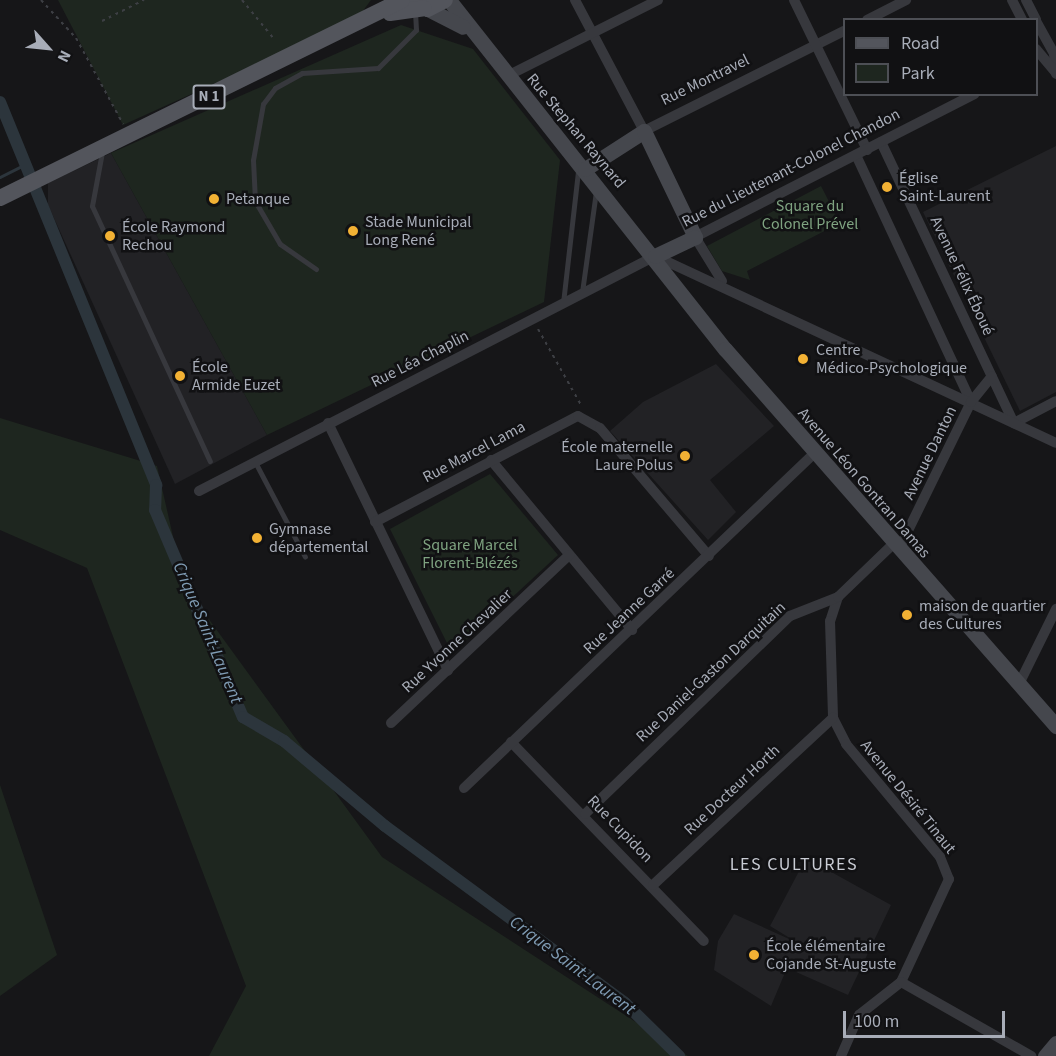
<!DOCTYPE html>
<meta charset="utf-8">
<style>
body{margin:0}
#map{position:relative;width:1056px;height:1056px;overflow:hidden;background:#161618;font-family:"Source Sans 3",sans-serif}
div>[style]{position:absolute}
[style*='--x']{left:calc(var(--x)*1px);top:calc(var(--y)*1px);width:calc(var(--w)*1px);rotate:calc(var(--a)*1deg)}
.built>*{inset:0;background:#222225}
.green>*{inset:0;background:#1e261f}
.stream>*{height:3px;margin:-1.5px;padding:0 1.5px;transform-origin:1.5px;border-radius:1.5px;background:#2c353c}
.canal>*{height:12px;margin:-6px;padding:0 6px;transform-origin:6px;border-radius:6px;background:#2c353c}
.path>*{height:2px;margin-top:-1px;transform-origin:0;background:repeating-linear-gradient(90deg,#3d3f44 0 3px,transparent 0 7.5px)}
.lane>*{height:5px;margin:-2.5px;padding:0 2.5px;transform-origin:2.5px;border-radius:2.5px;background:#37383d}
.street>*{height:10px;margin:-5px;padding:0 5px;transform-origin:5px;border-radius:5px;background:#37383d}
.secondary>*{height:15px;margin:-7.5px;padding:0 7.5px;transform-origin:7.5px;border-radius:7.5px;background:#45474d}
.primary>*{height:16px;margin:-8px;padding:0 8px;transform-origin:8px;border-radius:8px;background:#53555c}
.dots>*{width:16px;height:16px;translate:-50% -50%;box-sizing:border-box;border:3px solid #111113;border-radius:50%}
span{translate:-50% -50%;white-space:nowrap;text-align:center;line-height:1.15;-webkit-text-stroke:5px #111113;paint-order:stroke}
.shield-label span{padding:2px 4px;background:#111113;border:2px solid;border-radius:4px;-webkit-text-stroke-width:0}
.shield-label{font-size:15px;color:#a8adb8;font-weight:700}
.street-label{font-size:16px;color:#a8adb8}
.poi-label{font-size:16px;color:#a8adb8}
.left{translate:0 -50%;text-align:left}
.right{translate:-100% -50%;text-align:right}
.park-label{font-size:16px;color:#7fa381}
.water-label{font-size:18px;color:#7f9bb3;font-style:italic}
.neighbourhood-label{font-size:18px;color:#c9ccd4;letter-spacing:1.5px}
.legend{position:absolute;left:843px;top:18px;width:195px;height:78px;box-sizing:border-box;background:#111113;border:2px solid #4d4f55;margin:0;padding:8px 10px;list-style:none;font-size:18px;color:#a8adb8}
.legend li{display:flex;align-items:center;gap:12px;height:30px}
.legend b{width:30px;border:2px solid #4d4f55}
.north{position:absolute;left:18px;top:18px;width:60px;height:60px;-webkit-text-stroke:4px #111113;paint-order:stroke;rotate:117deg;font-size:16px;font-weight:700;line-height:24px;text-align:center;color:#a8adb8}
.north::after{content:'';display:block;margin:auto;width:21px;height:27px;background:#a8adb8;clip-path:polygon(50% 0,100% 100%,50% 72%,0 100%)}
.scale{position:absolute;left:843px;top:1011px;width:162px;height:27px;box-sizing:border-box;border:3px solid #a8adb8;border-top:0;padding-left:8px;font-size:18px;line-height:21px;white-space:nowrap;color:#a8adb8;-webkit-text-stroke:4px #111113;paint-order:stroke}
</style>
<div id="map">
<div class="built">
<i style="clip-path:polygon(1056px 146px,1056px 392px,1020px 411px,923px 212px)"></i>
<i style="clip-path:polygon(111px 153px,267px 435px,175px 484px,48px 205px,48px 183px)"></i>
<i style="clip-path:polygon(716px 364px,774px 426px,710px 480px,736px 512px,708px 540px,610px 431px,643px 402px)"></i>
<i style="clip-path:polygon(806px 858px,891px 905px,848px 995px,787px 968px,771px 1006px,714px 970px,718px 941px,734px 914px,798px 943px,770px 926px)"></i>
</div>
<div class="green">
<i style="clip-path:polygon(58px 0,371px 0,357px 19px,123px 125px)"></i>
<i style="clip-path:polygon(401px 25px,473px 49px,560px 160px,544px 302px,267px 435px,111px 153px)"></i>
<i style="clip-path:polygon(821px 186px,840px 223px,747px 271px,750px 280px,722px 271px,707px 246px)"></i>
<i style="clip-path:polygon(0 418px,157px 466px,184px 585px,382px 857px,688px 1056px,209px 1056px,246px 986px,87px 568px,0 530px)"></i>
<i style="clip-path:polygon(490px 474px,558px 555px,452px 653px,390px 529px)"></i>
<i style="clip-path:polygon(0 785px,57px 955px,0 996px)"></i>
</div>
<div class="stream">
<i style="--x:0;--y:177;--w:29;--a:-27"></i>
</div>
<div class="canal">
<i style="--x:0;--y:102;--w:414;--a:67.8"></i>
<i style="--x:156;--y:485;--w:25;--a:92"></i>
<i style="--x:155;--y:510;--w:225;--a:67"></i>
<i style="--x:243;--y:717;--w:48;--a:30.3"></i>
<i style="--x:284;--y:741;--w:132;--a:40.1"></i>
<i style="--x:385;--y:826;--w:298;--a:36.4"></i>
<i style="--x:625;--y:1003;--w:76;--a:44.5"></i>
</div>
<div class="path">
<i style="--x:41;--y:0;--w:52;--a:47.4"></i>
<i style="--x:76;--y:38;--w:98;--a:61.3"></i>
<i style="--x:242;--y:0;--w:50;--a:50.6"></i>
<i style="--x:102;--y:21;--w:47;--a:-26.6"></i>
<i style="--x:538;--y:329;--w:87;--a:60.5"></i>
</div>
<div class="lane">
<i style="--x:102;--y:152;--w:55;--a:100.5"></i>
<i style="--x:92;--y:206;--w:281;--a:65.2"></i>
<i style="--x:316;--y:269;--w:44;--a:-145.2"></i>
<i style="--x:280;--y:244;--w:50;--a:-120.2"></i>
<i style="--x:255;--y:201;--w:41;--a:-92.8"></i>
<i style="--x:253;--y:160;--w:57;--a:-79.9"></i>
<i style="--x:263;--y:104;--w:20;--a:-53"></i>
<i style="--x:275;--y:88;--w:31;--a:-29"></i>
<i style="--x:302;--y:73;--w:76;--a:-3.8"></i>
<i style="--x:378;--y:68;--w:54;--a:-45"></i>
<i style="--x:416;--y:30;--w:19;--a:-93"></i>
<i style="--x:582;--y:292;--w:102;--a:-82.1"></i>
<i style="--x:563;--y:303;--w:133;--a:-83.5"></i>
<i style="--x:255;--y:462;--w:107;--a:62.2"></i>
</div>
<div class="street">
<i style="--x:575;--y:0;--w:148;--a:62.2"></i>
<i style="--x:644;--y:131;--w:224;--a:-26.6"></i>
<i style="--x:794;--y:0;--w:167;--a:64"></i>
<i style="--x:1012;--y:0;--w:22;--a:63"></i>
<i style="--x:1026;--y:0;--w:22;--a:63"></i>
<i style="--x:867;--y:20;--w:44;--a:-27.1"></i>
<i style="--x:1036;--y:21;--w:38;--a:61"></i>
<i style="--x:1054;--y:54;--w:20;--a:84"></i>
<i style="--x:1036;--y:49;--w:31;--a:50"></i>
<i style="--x:507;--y:76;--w:169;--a:-26.7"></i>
<i style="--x:881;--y:142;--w:311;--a:64.7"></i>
<i style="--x:1014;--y:423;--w:47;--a:-27.6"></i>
<i style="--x:856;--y:155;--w:272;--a:65"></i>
<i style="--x:722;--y:281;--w:52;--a:-121.5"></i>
<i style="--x:695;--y:237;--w:314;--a:-27.1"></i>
<i style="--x:328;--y:423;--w:275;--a:64.1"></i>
<i style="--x:491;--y:460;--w:221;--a:50.3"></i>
<i style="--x:199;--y:491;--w:513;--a:-27.26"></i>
<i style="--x:655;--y:256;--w:442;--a:25"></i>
<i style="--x:375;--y:522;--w:229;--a:-27.6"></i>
<i style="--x:578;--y:416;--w:25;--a:29"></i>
<i style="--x:600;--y:428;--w:168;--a:49.6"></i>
<i style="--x:899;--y:549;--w:164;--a:-63.9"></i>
<i style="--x:971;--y:402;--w:33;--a:-51"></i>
<i style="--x:838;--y:597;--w:25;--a:108"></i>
<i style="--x:830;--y:621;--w:97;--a:88.2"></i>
<i style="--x:833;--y:718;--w:29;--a:63"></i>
<i style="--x:846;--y:744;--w:147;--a:50.2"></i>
<i style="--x:940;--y:857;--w:24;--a:68"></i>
<i style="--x:949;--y:879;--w:114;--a:115"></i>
<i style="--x:901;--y:982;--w:53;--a:141.8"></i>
<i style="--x:859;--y:1015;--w:45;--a:113.7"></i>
<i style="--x:1019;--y:684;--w:84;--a:-63.7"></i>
<i style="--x:391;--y:723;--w:245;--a:-43.3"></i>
<i style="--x:511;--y:742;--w:277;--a:45.9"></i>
<i style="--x:464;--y:788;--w:484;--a:-43.7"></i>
<i style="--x:585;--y:814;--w:285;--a:-44"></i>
<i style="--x:790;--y:616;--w:52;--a:-21.6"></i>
<i style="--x:838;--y:597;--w:76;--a:-43.9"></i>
<i style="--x:653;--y:885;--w:246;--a:-42.9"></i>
<i style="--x:901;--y:982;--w:150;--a:29.6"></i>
</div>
<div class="secondary">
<i style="--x:449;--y:0;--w:445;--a:51.7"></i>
<i style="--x:725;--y:349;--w:502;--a:48.72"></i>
<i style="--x:428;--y:9;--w:39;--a:27"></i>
<i style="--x:585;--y:169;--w:70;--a:-32.8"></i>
<i style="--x:644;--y:131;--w:118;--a:64.3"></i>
<i style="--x:695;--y:237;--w:44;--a:154.6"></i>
<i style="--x:1045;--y:1056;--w:17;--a:-50"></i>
</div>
<div class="primary">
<i style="--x:416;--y:1;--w:14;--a:34"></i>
<i style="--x:428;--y:9;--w:19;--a:-28"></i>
<i style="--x:390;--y:13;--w:34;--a:-8"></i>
<i style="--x:0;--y:198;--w:448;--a:-26.2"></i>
</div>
<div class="dots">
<i style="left:887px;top:187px;background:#f2b134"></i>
<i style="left:214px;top:199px;background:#f2b134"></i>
<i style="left:353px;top:231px;background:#f2b134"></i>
<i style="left:110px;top:236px;background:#f2b134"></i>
<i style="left:803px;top:359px;background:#f2b134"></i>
<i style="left:180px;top:376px;background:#f2b134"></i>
<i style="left:685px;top:456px;background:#f2b134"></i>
<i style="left:257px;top:538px;background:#f2b134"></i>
<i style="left:907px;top:615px;background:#f2b134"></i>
<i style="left:754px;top:955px;background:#f2b134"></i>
</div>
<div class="shield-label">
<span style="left:209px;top:97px">N 1</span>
</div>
<div class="street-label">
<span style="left:705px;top:80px;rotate:-26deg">Rue Montravel</span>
<span style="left:576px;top:131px;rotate:50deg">Rue Stephan Raynard</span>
<span style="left:791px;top:168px;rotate:-27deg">Rue du Lieutenant-Colonel Chandon</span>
<span style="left:962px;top:276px;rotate:65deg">Avenue Félix Éboué</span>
<span style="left:420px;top:359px;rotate:-27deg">Rue Léa Chaplin</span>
<span style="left:474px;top:452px;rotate:-28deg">Rue Marcel Lama</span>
<span style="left:930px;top:453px;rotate:-64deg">Avenue Danton</span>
<span style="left:864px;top:483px;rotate:49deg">Avenue Léon Gontran Damas</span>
<span style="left:629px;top:611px;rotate:-43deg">Rue Jeanne Garré</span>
<span style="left:457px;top:641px;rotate:-43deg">Rue Yvonne Chevalier</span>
<span style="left:711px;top:672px;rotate:-43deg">Rue Daniel-Gaston Darquitain</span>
<span style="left:732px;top:790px;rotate:-43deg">Rue Docteur Horth</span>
<span style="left:908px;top:797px;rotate:51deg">Avenue Désiré Tinaut</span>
<span style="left:620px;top:829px;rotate:46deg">Rue Cupidon</span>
</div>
<div class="poi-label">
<span class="left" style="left:899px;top:187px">Église<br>Saint-Laurent</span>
<span class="left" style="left:226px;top:199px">Petanque</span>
<span class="left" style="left:365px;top:231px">Stade Municipal<br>Long René</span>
<span class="left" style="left:122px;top:236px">École Raymond<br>Rechou</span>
<span class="left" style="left:816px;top:359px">Centre<br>Médico-Psychologique</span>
<span class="left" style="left:192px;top:376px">École<br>Armide Euzet</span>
<span class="right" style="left:673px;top:456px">École maternelle<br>Laure Polus</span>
<span class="left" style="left:269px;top:538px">Gymnase<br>départemental</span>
<span class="left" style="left:919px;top:615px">maison de quartier<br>des Cultures</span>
<span class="left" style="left:766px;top:955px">École élémentaire<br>Cojande St-Auguste</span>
</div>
<div class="park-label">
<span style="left:810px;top:215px">Square du<br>Colonel Prével</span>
<span style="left:470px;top:554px">Square Marcel<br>Florent-Blézés</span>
</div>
<div class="water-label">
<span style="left:207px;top:633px;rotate:67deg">Crique Saint-Laurent</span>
<span style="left:572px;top:966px;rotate:37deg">Crique Saint-Laurent</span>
</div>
<div class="neighbourhood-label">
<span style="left:794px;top:865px">LES CULTURES</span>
</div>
<ul class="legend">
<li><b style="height:8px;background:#53555c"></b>Road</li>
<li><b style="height:16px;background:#1e261f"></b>Park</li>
</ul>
<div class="north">N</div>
<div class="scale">100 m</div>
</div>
